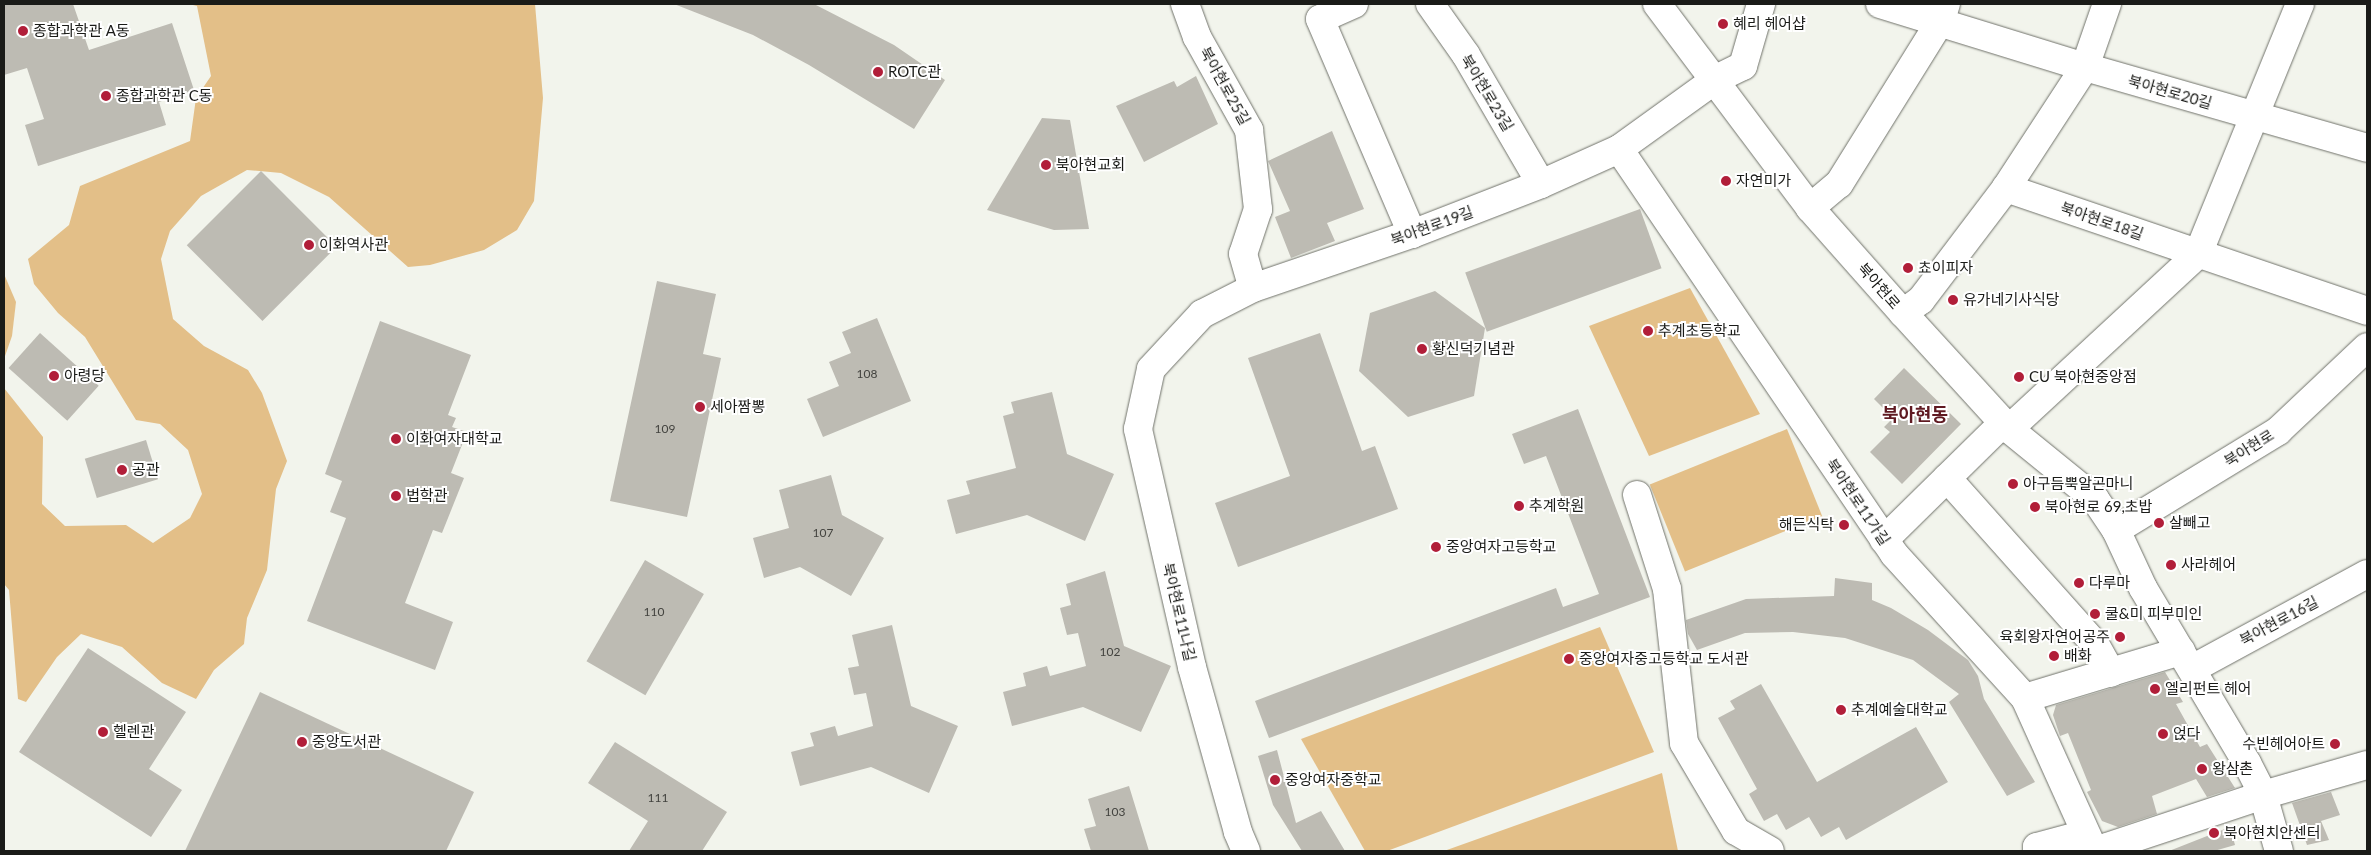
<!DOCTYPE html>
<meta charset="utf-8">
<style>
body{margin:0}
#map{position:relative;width:2371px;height:855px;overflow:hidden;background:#f2f4ec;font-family:Lato,"Noto Sans KR",sans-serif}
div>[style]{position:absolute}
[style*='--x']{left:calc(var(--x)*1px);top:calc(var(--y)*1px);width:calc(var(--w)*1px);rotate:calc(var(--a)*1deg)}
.green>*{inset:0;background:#e3bf88;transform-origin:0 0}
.building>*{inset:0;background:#bdbbb3;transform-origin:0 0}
.roads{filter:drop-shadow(0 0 1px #70726a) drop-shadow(0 0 1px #70726a)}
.minor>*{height:28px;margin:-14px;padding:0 14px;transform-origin:14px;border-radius:14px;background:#fff}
.dots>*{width:14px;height:14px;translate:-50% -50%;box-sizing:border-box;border:2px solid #fff;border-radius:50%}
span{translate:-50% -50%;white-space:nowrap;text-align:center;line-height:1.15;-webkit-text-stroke:4px #fff;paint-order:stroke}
.number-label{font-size:12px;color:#43433f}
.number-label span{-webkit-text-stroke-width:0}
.poi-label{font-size:15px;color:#1a1b18}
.left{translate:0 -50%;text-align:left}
.right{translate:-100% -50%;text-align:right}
.street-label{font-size:15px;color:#1a1b18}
.quarter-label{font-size:18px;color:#5f1921;font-weight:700}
.frame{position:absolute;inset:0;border:5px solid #1a1b18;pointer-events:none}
</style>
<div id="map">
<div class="green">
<i style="clip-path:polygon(189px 4px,535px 4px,543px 98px,534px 201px,517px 230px,484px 250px,430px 265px,408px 267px,329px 197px,281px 173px,247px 170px,201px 196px,170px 231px,161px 259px,173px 319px,204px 346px,248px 370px,262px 393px,287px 461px,276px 489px,267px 570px,247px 618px,244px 644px,214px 670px,196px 699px,162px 683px,122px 647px,81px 634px,57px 657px,26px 702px,18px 699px,9px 590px,4px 584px,4px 388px,43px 437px,42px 504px,65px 526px,126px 525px,153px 543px,190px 518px,202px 494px,188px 450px,160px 424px,136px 420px,85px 337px,58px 313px,34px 284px,28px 259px,69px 225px,80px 186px,190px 141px,196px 98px,211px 76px,197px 6px)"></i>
<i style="clip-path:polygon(4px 274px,16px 302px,12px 336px,4px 359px)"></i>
<i style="clip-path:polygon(1690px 288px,1760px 414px,1649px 456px,1589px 326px)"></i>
<i style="left:1787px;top:429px;width:94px;height:148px;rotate:68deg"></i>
<i style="clip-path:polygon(1600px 627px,1654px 752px,1387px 851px,1365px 851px,1301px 739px)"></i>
<i style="clip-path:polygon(1662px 773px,1678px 851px,1444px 851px)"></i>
</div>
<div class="building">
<i style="clip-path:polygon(4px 4px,73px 4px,89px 50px,172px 23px,194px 90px,159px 102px,166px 125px,38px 166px,25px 125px,44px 119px,27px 68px,4px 75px)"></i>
<i style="clip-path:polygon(674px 4px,814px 4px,894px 45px,945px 80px,914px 129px,809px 65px,753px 35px)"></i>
<i style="clip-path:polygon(1196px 76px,1218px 124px,1144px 162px,1116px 106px,1174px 81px,1177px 87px)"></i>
<i style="clip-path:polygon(1042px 118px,1070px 120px,1089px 229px,1054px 230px,987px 210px)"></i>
<i style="clip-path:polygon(1332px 131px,1364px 209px,1327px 223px,1335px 241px,1291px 258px,1275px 217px,1290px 211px,1268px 161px)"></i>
<i style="left:261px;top:171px;width:107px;height:105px;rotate:45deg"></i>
<i style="left:1640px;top:209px;width:63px;height:186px;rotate:70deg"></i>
<i style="clip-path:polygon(657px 281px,716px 294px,703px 354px,721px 358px,687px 517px,610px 501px)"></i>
<i style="clip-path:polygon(1435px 291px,1485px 328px,1474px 396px,1408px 417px,1359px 371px,1370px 313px)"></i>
<i style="clip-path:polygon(877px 318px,911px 401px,823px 437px,807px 399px,839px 386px,829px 362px,851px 353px,842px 332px)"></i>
<i style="clip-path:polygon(380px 321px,471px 355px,448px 415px,456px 418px,452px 427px,467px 432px,451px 473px,464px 478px,442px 533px,433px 530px,405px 603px,453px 622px,435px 670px,307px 621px,346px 518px,330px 512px,342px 481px,325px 474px)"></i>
<i style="left:40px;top:333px;width:79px;height:47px;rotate:42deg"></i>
<i style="clip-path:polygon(1320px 333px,1362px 451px,1375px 446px,1398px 509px,1238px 567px,1215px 503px,1290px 476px,1248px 358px)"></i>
<i style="clip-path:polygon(1904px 368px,1961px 424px,1902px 484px,1870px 452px,1890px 432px,1884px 427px,1893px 418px,1874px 399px)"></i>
<i style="clip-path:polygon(1052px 392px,1067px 454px,1114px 474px,1085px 541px,1027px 515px,956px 534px,947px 500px,970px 494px,966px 481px,1016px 468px,1003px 416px,1014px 413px,1011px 402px)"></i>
<i style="clip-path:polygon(1578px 409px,1650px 597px,1269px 738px,1255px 701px,1556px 588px,1563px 607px,1599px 594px,1546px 456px,1524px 464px,1512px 434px)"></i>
<i style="left:146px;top:440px;width:41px;height:64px;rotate:73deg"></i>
<i style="clip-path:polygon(831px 475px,842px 515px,884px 538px,851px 596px,800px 567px,764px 578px,753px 538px,789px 528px,779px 490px)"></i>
<i style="left:645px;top:560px;width:68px;height:117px;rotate:30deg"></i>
<i style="clip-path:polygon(1105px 571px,1124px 646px,1171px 666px,1141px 732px,1083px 707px,1012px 726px,1003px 692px,1026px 686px,1023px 673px,1047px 666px,1050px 676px,1086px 666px,1078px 633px,1067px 635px,1060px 608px,1071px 605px,1066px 584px)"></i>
<i style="clip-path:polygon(1835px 578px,1872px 583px,1872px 600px,1891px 608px,1928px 630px,1968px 660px,1978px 676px,1984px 699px,2035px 782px,2007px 796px,1949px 702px,1959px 694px,1913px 660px,1845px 638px,1793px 632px,1745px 633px,1697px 650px,1688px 634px,1686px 620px,1746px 599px,1834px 596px)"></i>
<i style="clip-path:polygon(892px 625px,911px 706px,958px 726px,929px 793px,871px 767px,800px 786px,791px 752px,814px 746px,810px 733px,835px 726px,838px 736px,873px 726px,866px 693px,854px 695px,848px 668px,859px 666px,852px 635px)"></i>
<i style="clip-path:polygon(88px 648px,186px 712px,149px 769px,182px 790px,151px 837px,19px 752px)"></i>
<i style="clip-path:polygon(2165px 672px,2183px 702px,2176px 704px,2200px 747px,2207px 744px,2235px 788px,2207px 797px,2196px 779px,2152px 796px,2157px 814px,2118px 827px,2102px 821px,2087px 792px,2091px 790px,2068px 733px,2060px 736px,2053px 715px,2056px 705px)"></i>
<i style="clip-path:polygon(1761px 684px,1817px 782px,1916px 727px,1948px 782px,1846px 840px,1839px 827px,1821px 837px,1809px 817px,1786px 830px,1777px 814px,1764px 821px,1749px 794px,1757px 789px,1718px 718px,1735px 709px,1730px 701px)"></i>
<i style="clip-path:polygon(260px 692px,474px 792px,446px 851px,185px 851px)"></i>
<i style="clip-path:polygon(615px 742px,727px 812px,702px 851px,629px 851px,648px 821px,588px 783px)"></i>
<i style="clip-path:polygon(1277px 750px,1296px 823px,1321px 811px,1345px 851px,1302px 851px,1273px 805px,1258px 756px)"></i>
<i style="clip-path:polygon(1129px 786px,1149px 851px,1091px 851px,1084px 829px,1096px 826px,1088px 799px)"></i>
<i style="clip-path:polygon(2331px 792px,2340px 815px,2321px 821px,2329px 840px,2307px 845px,2292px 803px)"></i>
<i style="clip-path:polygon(2230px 827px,2235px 845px,2214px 851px,2169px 851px)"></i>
</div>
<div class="roads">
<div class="minor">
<i style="--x:1185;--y:4;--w:35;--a:70"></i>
<i style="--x:1197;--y:37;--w:107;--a:60.8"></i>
<i style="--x:1249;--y:130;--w:80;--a:83.5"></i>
<i style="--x:1258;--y:209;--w:47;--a:108.4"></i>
<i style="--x:1243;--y:254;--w:35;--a:74"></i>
<i style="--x:1354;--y:4;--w:37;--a:156"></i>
<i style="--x:1320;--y:19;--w:234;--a:66.8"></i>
<i style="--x:1430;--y:4;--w:62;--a:54.8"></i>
<i style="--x:1466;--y:55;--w:149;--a:59.8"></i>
<i style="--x:1657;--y:4;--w:255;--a:53.1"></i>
<i style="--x:1810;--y:208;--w:140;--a:48.5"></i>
<i style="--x:1903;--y:313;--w:157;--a:47.6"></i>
<i style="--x:2009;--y:429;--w:111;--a:39.1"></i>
<i style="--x:2095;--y:499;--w:37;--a:56"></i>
<i style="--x:2116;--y:530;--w:64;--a:65"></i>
<i style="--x:2143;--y:588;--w:204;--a:59.3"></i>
<i style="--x:2247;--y:763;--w:36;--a:63"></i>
<i style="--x:2263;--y:795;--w:58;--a:74.1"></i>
<i style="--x:1880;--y:4;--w:214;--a:17.1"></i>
<i style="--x:2085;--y:67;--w:293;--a:16"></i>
<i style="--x:1619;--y:149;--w:490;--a:55.8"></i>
<i style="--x:1894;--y:554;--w:195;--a:47.7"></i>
<i style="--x:2025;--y:698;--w:168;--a:65.7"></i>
<i style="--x:2006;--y:188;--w:381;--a:18.8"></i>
<i style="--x:1810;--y:208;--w:38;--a:-40"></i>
<i style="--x:1839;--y:184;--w:193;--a:-58.1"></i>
<i style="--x:1941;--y:20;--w:17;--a:-73"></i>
<i style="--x:1903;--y:313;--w:22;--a:-36"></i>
<i style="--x:1921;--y:300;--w:141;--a:-52.8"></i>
<i style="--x:2006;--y:188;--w:145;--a:-56.9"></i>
<i style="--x:2085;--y:67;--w:67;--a:-70.8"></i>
<i style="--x:2009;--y:429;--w:258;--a:-42.8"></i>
<i style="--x:2198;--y:254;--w:270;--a:-67.8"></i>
<i style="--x:1947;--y:478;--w:222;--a:48.3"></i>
<i style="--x:2095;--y:644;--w:33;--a:61"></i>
<i style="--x:1637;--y:495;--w:99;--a:72.3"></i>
<i style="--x:1667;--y:589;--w:155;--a:83.7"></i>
<i style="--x:1684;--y:743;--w:102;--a:59.4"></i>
<i style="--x:1736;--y:831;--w:39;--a:30"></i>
<i style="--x:2116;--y:530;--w:190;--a:-31.4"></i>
<i style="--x:2278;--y:431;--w:122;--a:-43.3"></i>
<i style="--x:1884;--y:540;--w:167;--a:-44.5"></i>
<i style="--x:2192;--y:669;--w:199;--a:-28.5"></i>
<i style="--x:2025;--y:698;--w:163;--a:-16.8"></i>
<i style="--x:1246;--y:851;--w:21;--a:-113"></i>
<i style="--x:1238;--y:832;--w:171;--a:-105.6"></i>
<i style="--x:1192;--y:667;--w:244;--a:-102.8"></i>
<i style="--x:1138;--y:429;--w:61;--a:-77.8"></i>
<i style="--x:1151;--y:369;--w:75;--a:-47.2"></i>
<i style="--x:1202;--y:314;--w:57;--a:-27"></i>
<i style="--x:1253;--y:288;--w:168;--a:-18.8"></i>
<i style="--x:1412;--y:234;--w:138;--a:-21.2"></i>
<i style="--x:1541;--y:184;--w:85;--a:-24.2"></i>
<i style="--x:1619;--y:149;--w:120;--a:-35.8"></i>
<i style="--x:1716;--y:79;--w:30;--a:-26"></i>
<i style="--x:1743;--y:66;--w:65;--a:-73.8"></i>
<i style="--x:2037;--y:851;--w:4;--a:-90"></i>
<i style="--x:2037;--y:847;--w:50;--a:-15.2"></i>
<i style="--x:2102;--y:851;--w:6;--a:-39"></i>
<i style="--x:2107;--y:847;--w:164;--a:-18.4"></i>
<i style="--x:2263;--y:795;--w:108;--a:-16.1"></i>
</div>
</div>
<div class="dots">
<i style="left:1723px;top:24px;background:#b11e39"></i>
<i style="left:23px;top:31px;background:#b11e39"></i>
<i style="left:878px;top:72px;background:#b11e39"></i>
<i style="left:106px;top:96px;background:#b11e39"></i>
<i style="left:1046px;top:165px;background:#b11e39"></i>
<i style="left:1726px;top:181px;background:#b11e39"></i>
<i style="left:309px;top:245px;background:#b11e39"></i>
<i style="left:1908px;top:268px;background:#b11e39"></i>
<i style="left:1953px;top:300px;background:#b11e39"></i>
<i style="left:1648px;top:331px;background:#b11e39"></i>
<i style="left:1422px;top:349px;background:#b11e39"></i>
<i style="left:54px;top:376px;background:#b11e39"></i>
<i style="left:2019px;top:377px;background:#b11e39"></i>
<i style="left:700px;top:407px;background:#b11e39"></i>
<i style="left:396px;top:439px;background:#b11e39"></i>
<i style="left:122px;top:470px;background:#b11e39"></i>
<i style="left:2013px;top:484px;background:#b11e39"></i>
<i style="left:396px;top:496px;background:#b11e39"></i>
<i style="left:1519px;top:506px;background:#b11e39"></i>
<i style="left:2035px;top:507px;background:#b11e39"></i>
<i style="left:2159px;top:523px;background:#b11e39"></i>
<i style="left:1844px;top:525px;background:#b11e39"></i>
<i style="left:1436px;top:547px;background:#b11e39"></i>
<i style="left:2171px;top:565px;background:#b11e39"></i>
<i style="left:2079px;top:583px;background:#b11e39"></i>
<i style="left:2095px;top:614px;background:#b11e39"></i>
<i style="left:2120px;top:637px;background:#b11e39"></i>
<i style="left:2054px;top:656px;background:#b11e39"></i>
<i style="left:1569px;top:659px;background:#b11e39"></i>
<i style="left:2155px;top:689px;background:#b11e39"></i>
<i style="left:1841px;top:710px;background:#b11e39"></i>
<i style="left:103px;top:732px;background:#b11e39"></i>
<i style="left:2163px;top:734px;background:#b11e39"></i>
<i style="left:302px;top:742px;background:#b11e39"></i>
<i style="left:2335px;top:744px;background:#b11e39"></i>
<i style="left:2202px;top:769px;background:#b11e39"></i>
<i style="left:1275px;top:780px;background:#b11e39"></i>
<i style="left:2214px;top:833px;background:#b11e39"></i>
</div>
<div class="number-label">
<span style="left:867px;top:374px">108</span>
<span style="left:665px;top:429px">109</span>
<span style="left:823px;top:533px">107</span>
<span style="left:654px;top:612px">110</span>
<span style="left:1110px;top:652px">102</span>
<span style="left:658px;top:798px">111</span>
<span style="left:1115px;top:812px">103</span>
</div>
<div class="poi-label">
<span class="left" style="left:1733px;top:24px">혜리 헤어샵</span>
<span class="left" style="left:33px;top:31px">종합과학관 A동</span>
<span class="left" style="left:888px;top:72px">ROTC관</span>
<span class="left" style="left:116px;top:96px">종합과학관 C동</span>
<span class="left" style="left:1056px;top:165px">북아현교회</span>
<span class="left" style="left:1736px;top:181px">자연미가</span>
<span class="left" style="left:319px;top:245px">이화역사관</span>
<span class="left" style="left:1918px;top:268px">쵸이피자</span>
<span class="left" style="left:1963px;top:300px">유가네기사식당</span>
<span class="left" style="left:1658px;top:331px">추계초등학교</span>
<span class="left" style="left:1432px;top:349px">황신덕기념관</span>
<span class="left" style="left:64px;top:376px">아령당</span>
<span class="left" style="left:2029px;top:377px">CU 북아현중앙점</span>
<span class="left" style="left:710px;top:407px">세아짬뽕</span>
<span class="left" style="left:406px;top:439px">이화여자대학교</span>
<span class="left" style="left:132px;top:470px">공관</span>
<span class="left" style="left:2023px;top:484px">아구듬뿍알곤마니</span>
<span class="left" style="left:406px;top:496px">법학관</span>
<span class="left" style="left:1529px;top:506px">추계학원</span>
<span class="left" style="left:2045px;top:507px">북아현로 69,초밥</span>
<span class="left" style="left:2169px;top:523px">살빼고</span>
<span class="right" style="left:1834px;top:525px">해든식탁</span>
<span class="left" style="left:1446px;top:547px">중앙여자고등학교</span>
<span class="left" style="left:2181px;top:565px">사라헤어</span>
<span class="left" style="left:2089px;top:583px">다루마</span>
<span class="left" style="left:2105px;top:614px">쿨&amp;미 피부미인</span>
<span class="right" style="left:2110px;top:637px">육회왕자연어공주</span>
<span class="left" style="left:2064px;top:656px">배화</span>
<span class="left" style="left:1579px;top:659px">중앙여자중고등학교 도서관</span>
<span class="left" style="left:2165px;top:689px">엘리펀트 헤어</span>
<span class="left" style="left:1851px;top:710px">추계예술대학교</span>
<span class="left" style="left:113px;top:732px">헬렌관</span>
<span class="left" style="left:2173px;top:734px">얹다</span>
<span class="left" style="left:312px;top:742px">중앙도서관</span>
<span class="right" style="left:2325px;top:744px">수빈헤어아트</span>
<span class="left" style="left:2212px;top:769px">왕삼촌</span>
<span class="left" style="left:1285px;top:780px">중앙여자중학교</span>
<span class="left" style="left:2224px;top:833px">북아현치안센터</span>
</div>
<div class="street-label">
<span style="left:1225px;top:86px;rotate:61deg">북아현로25길</span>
<span style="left:2170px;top:92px;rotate:16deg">북아현로20길</span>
<span style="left:1487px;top:93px;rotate:59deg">북아현로23길</span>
<span style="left:2102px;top:221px;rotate:19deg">북아현로18길</span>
<span style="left:1432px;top:226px;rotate:-20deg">북아현로19길</span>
<span style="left:1879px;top:286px;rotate:49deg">북아현로</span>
<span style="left:2249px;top:448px;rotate:-32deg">북아현로</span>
<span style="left:1858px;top:502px;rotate:56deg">북아현로11가길</span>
<span style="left:1179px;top:612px;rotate:77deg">북아현로11나길</span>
<span style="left:2279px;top:621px;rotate:-28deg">북아현로16길</span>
</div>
<div class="quarter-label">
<span style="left:1915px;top:414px">북아현동</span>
</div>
<div class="frame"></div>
</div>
